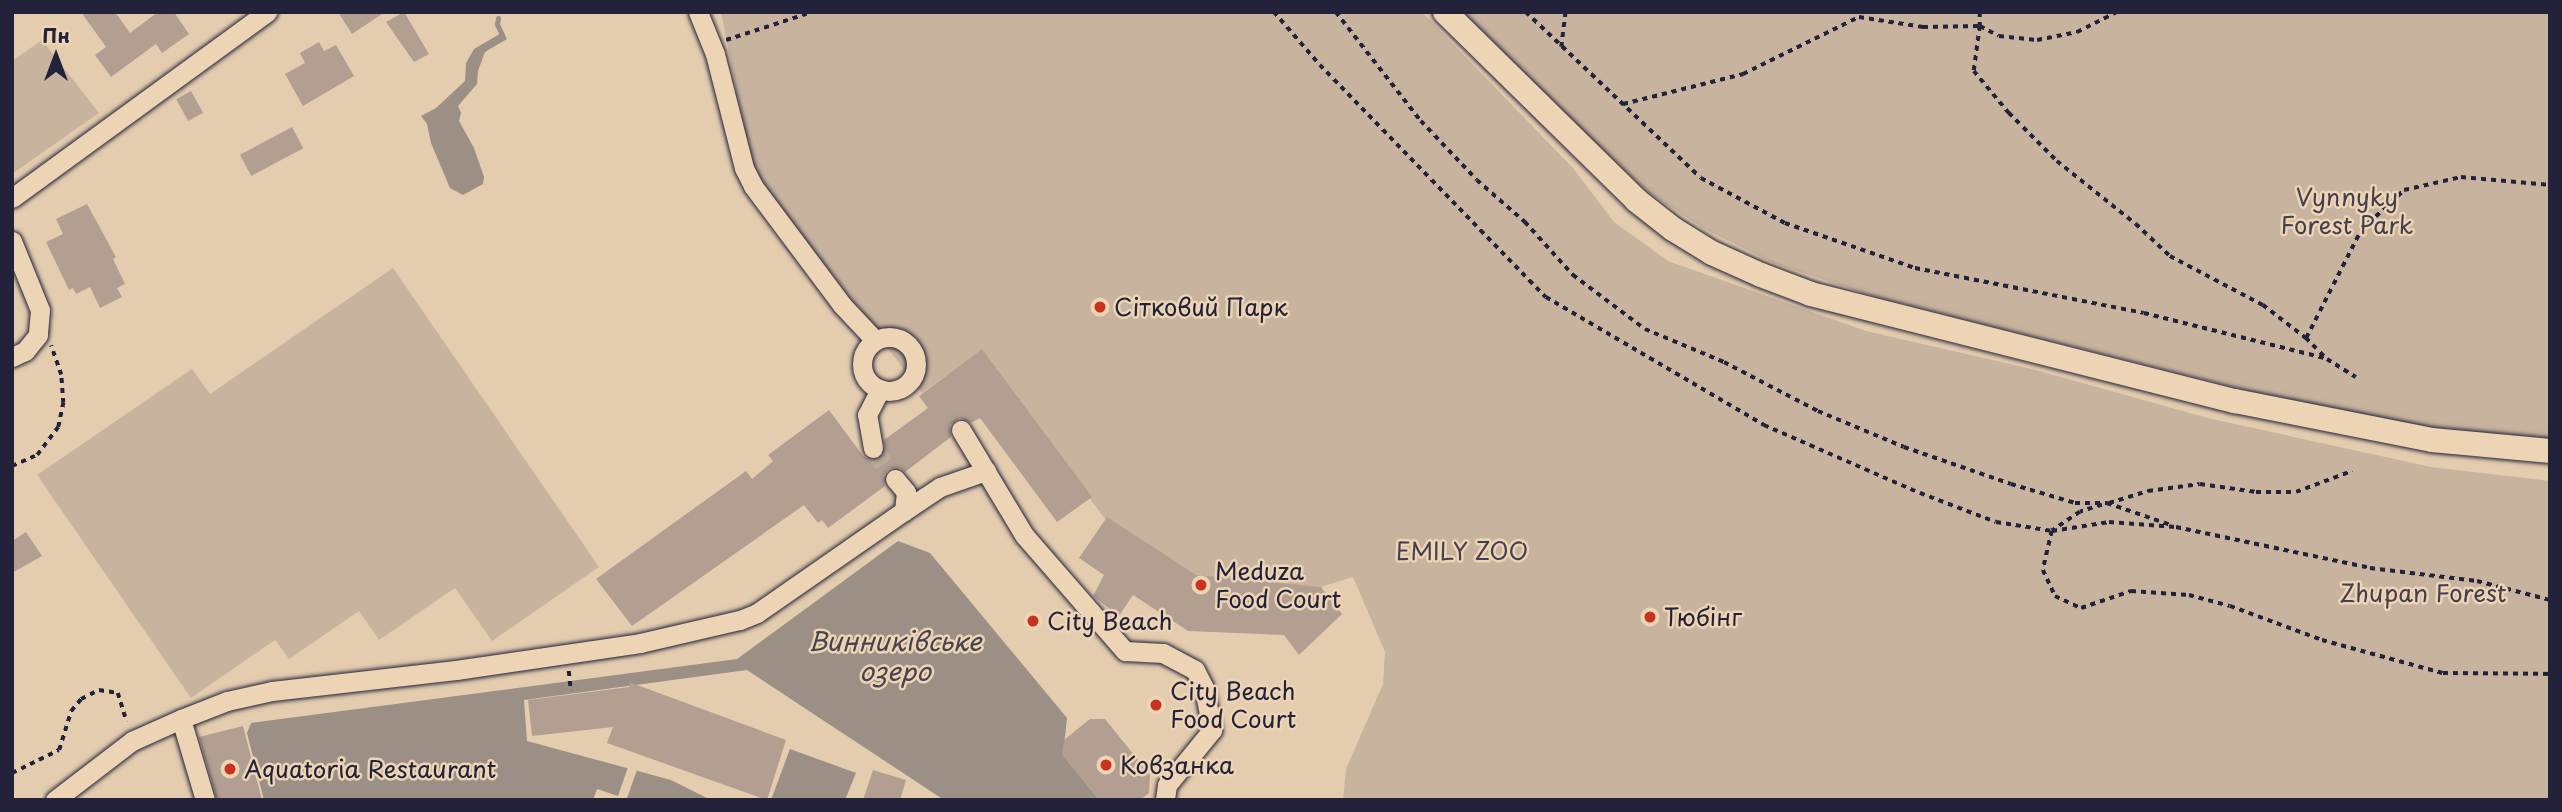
<!DOCTYPE html>
<meta charset="utf-8">
<style>
body{margin:0}
#map{position:relative;width:2562px;height:812px;overflow:hidden;background:#e4cdaf;font-family:"Playpen Sans",sans-serif}
div>[style]{position:absolute}
[style*='--x']{left:calc(var(--x)*1px);top:calc(var(--y)*1px);width:calc(var(--w)*1px);rotate:calc(var(--a)*1deg)}
.green>*{inset:0;background:#c8b39e}
.water>*{inset:0;background:#9c8f85}
.pier>*{inset:0;background:#e4cdaf}
.stream>*{height:5px;margin:-2.5px;padding:0 2.5px;transform-origin:2.5px;border-radius:2.5px;background:#9c8f85}
.building>*{inset:0;background:#b29f91;transform-origin:0 0}
.minor-tunnel>*{height:19px;margin-top:-9.5px;transform-origin:0;background:repeating-linear-gradient(90deg,#bdab98 0 19px,transparent 0 29px)}
.path>*{height:3.5px;margin-top:-1.75px;transform-origin:0;background:repeating-linear-gradient(90deg,#22223b 0 5px,transparent 0 10px)}
.roads{filter:drop-shadow(0 0 2px #22223b) drop-shadow(0 0 2px #22223b)}
.minor>*{height:19px;margin:-9.5px;padding:0 9.5px;transform-origin:9.5px;border-radius:9.5px;background:#ecd4b4}
.minor>.ring{margin:-9.5px;padding:0;box-sizing:content-box;background:none;border:19px solid #ecd4b4;border-radius:50%}
.major>*{height:24px;margin:-12px;padding:0 12px;transform-origin:12px;border-radius:12px;background:#ecd4b4}
.dots>*{width:19px;height:19px;translate:-50% -50%;box-sizing:border-box;border:4px solid #ecd4b4;border-radius:50%}
span{translate:-50% -50%;white-space:nowrap;text-align:center;line-height:1.15;-webkit-text-stroke:5px #ecd4b4;paint-order:stroke}
.park-label{font-size:24px;color:#433f4f}
.poi-label{font-size:24px;color:#22223b}
.left{translate:0 -50%;text-align:left}
.water-label{font-size:26px;color:#474351;font-style:italic}
.frame{position:absolute;inset:0;border:14px solid #22223b;pointer-events:none}
.north{position:absolute;left:21px;top:21px;width:70px;height:70px;-webkit-text-stroke:5px #ecd4b4;paint-order:stroke;rotate:0deg;font-size:19px;font-weight:700;line-height:28px;text-align:center;color:#22223b}
.north::after{content:'';display:block;margin:auto;width:24px;height:32px;background:#22223b;clip-path:polygon(50% 0,100% 100%,50% 72%,0 100%)}
</style>
<div id="map">
<div class="green">
<i style="clip-path:polygon(721px 12px,1422px 12px,1573px 168px,1614px 222px,1668px 261px,1866px 331px,2032px 369px,2208px 418px,2431px 467px,2550px 481px,2550px 800px,1343px 800px,1346px 769px,1383px 684px,1385px 652px,1353px 577px,1321px 587px,1303px 586px,1203px 578px,1182px 569px,1105px 519px,980px 351px,922px 393px,752px 170px)"></i>
<i style="clip-path:polygon(1454px 12px,2550px 12px,2550px 448px,2313px 407px,1876px 297px,1773px 263px,1704px 229px,1648px 192px)"></i>
<i style="clip-path:polygon(42px 40px,99px 113px,12px 174px,12px 61px)"></i>
<i style="clip-path:polygon(393px 268px,599px 567px,492px 641px,455px 588px,379px 640px,359px 611px,289px 659px,275px 640px,191px 698px,37px 475px,192px 369px,210px 394px)"></i>
</div>
<div class="water">
<i style="clip-path:polygon(503px 32px,507px 39px,485px 52px,478px 71px,477px 84px,458px 106px,461px 113px,459px 121px,474px 148px,484px 177px,483px 184px,463px 195px,450px 188px,431px 143px,427px 124px,421px 116px,436px 108px,465px 81px,466px 63px,474px 49px)"></i>
<i style="clip-path:polygon(898px 541px,930px 553px,1067px 718px,1063px 755px,1099px 800px,944px 800px,747px 670px,524px 700px,527px 741px,671px 780px,711px 800px,264px 800px,247px 733px,251px 723px,737px 659px)"></i>
<i style="clip-path:polygon(790px 749px,856px 773px,845px 800px,771px 800px)"></i>
</div>
<div class="pier">
<i style="clip-path:polygon(628px 767px,637px 770px,627px 798px,630px 800px,593px 800px,597px 789px,618px 796px)"></i>
</div>
<div class="stream">
<i style="--x:498;--y:18;--w:6;--a:99"></i>
<i style="--x:497;--y:24;--w:14;--a:65"></i>
</div>
<div class="building">
<i style="clip-path:polygon(81px 12px,115px 12px,130px 33px,158px 12px,174px 12px,189px 34px,162px 53px,156px 44px,111px 77px,95px 55px,106px 47px)"></i>
<i style="clip-path:polygon(338px 12px,385px 12px,352px 34px)"></i>
<i style="clip-path:polygon(404px 12px,429px 54px,414px 62px,386px 22px)"></i>
<i style="clip-path:polygon(319px 42px,324px 51px,336px 45px,354px 76px,303px 106px,285px 74px,305px 63px,300px 53px)"></i>
<i style="left:191px;top:91px;width:25px;height:17px;rotate:61deg"></i>
<i style="left:292px;top:127px;width:24px;height:59px;rotate:62deg"></i>
<i style="clip-path:polygon(87px 204px,116px 257px,113px 259px,125px 284px,117px 288px,122px 297px,100px 308px,90px 287px,76px 294px,73px 288px,69px 290px,46px 242px,63px 234px,56px 219px)"></i>
<i style="clip-path:polygon(982px 349px,1092px 497px,1057px 522px,980px 418px,971px 423px,960px 418px,950px 425px,951px 437px,905px 472px,898px 467px,888px 469px,883px 476px,885px 486px,828px 528px,822px 520px,818px 523px,804px 505px,632px 626px,596px 579px,746px 471px,752px 479px,773px 461px,768px 455px,829px 410px,863px 456px,870px 460px,880px 458px,885px 451px,884px 440px,928px 408px,919px 396px)"></i>
<i style="clip-path:polygon(1107px 517px,1196px 575px,1321px 587px,1342px 614px,1299px 655px,1284px 635px,1188px 631px,1133px 595px,1119px 616px,1093px 596px,1104px 575px,1079px 558px)"></i>
<i style="clip-path:polygon(26px 532px,42px 556px,12px 573px,12px 541px)"></i>
<i style="clip-path:polygon(629px 682px,786px 740px,767px 800px,607px 743px,613px 727px,532px 736px,528px 700px,629px 687px)"></i>
<i style="clip-path:polygon(1090px 719px,1105px 719px,1150px 775px,1149px 793px,1140px 800px,1099px 800px,1062px 755px,1064px 740px)"></i>
<i style="clip-path:polygon(243px 726px,262px 800px,217px 800px,199px 737px)"></i>
<i style="clip-path:polygon(873px 770px,906px 780px,900px 800px,863px 800px)"></i>
</div>
<div class="minor-tunnel">
<i style="--x:873;--y:448;--w:38;--a:55"></i>
</div>
<div class="path">
<i style="--x:1274;--y:12;--w:70;--a:49"></i>
<i style="--x:1320;--y:65;--w:324;--a:45.8"></i>
<i style="--x:1546;--y:297;--w:253;--a:30.4"></i>
<i style="--x:1764;--y:425;--w:170;--a:23.6"></i>
<i style="--x:1920;--y:493;--w:81;--a:20.9"></i>
<i style="--x:1996;--y:522;--w:57;--a:9.1"></i>
<i style="--x:2052;--y:531;--w:58;--a:-9"></i>
<i style="--x:2109;--y:522;--w:67;--a:4.3"></i>
<i style="--x:2176;--y:527;--w:198;--a:11.9"></i>
<i style="--x:2370;--y:568;--w:108;--a:6.9"></i>
<i style="--x:2477;--y:581;--w:75;--a:14.6"></i>
<i style="--x:1336;--y:12;--w:138;--a:52.1"></i>
<i style="--x:1421;--y:121;--w:81;--a:46.5"></i>
<i style="--x:1477;--y:180;--w:64;--a:41.2"></i>
<i style="--x:1525;--y:222;--w:72;--a:47.8"></i>
<i style="--x:1573;--y:275;--w:90;--a:36.9"></i>
<i style="--x:1645;--y:329;--w:86;--a:22.7"></i>
<i style="--x:1724;--y:362;--w:106;--a:27.5"></i>
<i style="--x:1818;--y:411;--w:93;--a:22.7"></i>
<i style="--x:1904;--y:447;--w:113;--a:19.1"></i>
<i style="--x:2011;--y:484;--w:67;--a:16.5"></i>
<i style="--x:2075;--y:503;--w:32;--a:0"></i>
<i style="--x:2107;--y:503;--w:68;--a:19"></i>
<i style="--x:1526;--y:12;--w:241;--a:43.5"></i>
<i style="--x:1701;--y:178;--w:95;--a:28.2"></i>
<i style="--x:1785;--y:223;--w:138;--a:19.1"></i>
<i style="--x:1915;--y:268;--w:233;--a:11.1"></i>
<i style="--x:2144;--y:313;--w:187;--a:14"></i>
<i style="--x:1980;--y:12;--w:14;--a:90"></i>
<i style="--x:1980;--y:26;--w:21;--a:28"></i>
<i style="--x:1999;--y:36;--w:38;--a:6"></i>
<i style="--x:2037;--y:40;--w:41;--a:-11.3"></i>
<i style="--x:2077;--y:32;--w:45;--a:-26.6"></i>
<i style="--x:726;--y:40;--w:90;--a:-18"></i>
<i style="--x:1561;--y:47;--w:35;--a:-83"></i>
<i style="--x:1623;--y:104;--w:124;--a:-14"></i>
<i style="--x:1743;--y:74;--w:129;--a:-26.2"></i>
<i style="--x:1859;--y:17;--w:65;--a:8.9"></i>
<i style="--x:1923;--y:27;--w:57;--a:-1"></i>
<i style="--x:1980;--y:26;--w:45;--a:97.6"></i>
<i style="--x:1974;--y:71;--w:55;--a:50.2"></i>
<i style="--x:2009;--y:113;--w:68;--a:45"></i>
<i style="--x:2057;--y:161;--w:101;--a:38.6"></i>
<i style="--x:2136;--y:224;--w:47;--a:43.3"></i>
<i style="--x:2170;--y:256;--w:105;--a:27.8"></i>
<i style="--x:2263;--y:305;--w:54;--a:37.5"></i>
<i style="--x:2306;--y:338;--w:30;--a:45"></i>
<i style="--x:2327;--y:359;--w:34;--a:32"></i>
<i style="--x:2306;--y:338;--w:121;--a:-63"></i>
<i style="--x:2361;--y:230;--w:59;--a:-42.9"></i>
<i style="--x:2404;--y:190;--w:58;--a:-12.8"></i>
<i style="--x:2461;--y:177;--w:89;--a:5.1"></i>
<i style="--x:12;--y:466;--w:27;--a:-24"></i>
<i style="--x:37;--y:455;--w:35;--a:-53"></i>
<i style="--x:58;--y:427;--w:25;--a:-78"></i>
<i style="--x:63;--y:403;--w:28;--a:-94"></i>
<i style="--x:61;--y:375;--w:31;--a:-109"></i>
<i style="--x:2109;--y:503;--w:41;--a:-17.1"></i>
<i style="--x:2148;--y:491;--w:52;--a:-7.7"></i>
<i style="--x:2200;--y:484;--w:57;--a:8.1"></i>
<i style="--x:2256;--y:492;--w:40;--a:0"></i>
<i style="--x:2296;--y:492;--w:60;--a:-20.6"></i>
<i style="--x:2102;--y:505;--w:23;--a:162"></i>
<i style="--x:2080;--y:512;--w:34;--a:146"></i>
<i style="--x:2052;--y:531;--w:40;--a:103"></i>
<i style="--x:2043;--y:570;--w:29;--a:65"></i>
<i style="--x:2055;--y:596;--w:29;--a:25"></i>
<i style="--x:2081;--y:608;--w:53;--a:-18.8"></i>
<i style="--x:2131;--y:591;--w:58;--a:3.9"></i>
<i style="--x:2189;--y:595;--w:42;--a:15"></i>
<i style="--x:2230;--y:606;--w:98;--a:20.3"></i>
<i style="--x:2322;--y:640;--w:125;--a:15.3"></i>
<i style="--x:2443;--y:673;--w:107;--a:0.5"></i>
<i style="--x:569;--y:671;--w:20;--a:84"></i>
<i style="--x:12;--y:773;--w:52;--a:-26.1"></i>
<i style="--x:59;--y:750;--w:41;--a:-72.9"></i>
<i style="--x:71;--y:711;--w:16;--a:-50"></i>
<i style="--x:81;--y:699;--w:20;--a:-27"></i>
<i style="--x:99;--y:690;--w:19;--a:9"></i>
<i style="--x:118;--y:693;--w:30;--a:73"></i>
</div>
<div class="roads">
<div class="minor">
<i style="--x:698;--y:12;--w:45;--a:68"></i>
<i style="--x:715;--y:54;--w:118;--a:75.7"></i>
<i style="--x:744;--y:168;--w:20;--a:63"></i>
<i style="--x:753;--y:186;--w:149;--a:53.2"></i>
<i style="--x:842;--y:305;--w:48;--a:46.7"></i>
<i style="--x:12;--y:198;--w:316;--a:-36.1"></i>
<i style="--x:12;--y:241;--w:74;--a:67.9"></i>
<i style="--x:40;--y:310;--w:25;--a:95"></i>
<i style="--x:38;--y:335;--w:21;--a:129"></i>
<i style="--x:25;--y:351;--w:14;--a:155"></i>
<i class="ring" style="left:862px;top:337px;width:35px;height:35px"></i>
<i style="--x:961;--y:430;--w:122;--a:59"></i>
<i style="--x:1024;--y:535;--w:154;--a:49"></i>
<i style="--x:1125;--y:651;--w:38;--a:3"></i>
<i style="--x:1163;--y:653;--w:36;--a:28"></i>
<i style="--x:1195;--y:670;--w:20;--a:63"></i>
<i style="--x:1204;--y:688;--w:43;--a:79.2"></i>
<i style="--x:1212;--y:730;--w:71;--a:129.3"></i>
<i style="--x:1167;--y:785;--w:15;--a:98"></i>
<i style="--x:873;--y:448;--w:34;--a:-100"></i>
<i style="--x:867;--y:415;--w:29;--a:-63"></i>
<i style="--x:904;--y:511;--w:43;--a:-33.7"></i>
<i style="--x:940;--y:487;--w:49;--a:-19.2"></i>
<i style="--x:55;--y:800;--w:97;--a:-37.5"></i>
<i style="--x:132;--y:741;--w:54;--a:-24.2"></i>
<i style="--x:205;--y:800;--w:84;--a:-106.5"></i>
<i style="--x:181;--y:719;--w:49;--a:-21.4"></i>
<i style="--x:227;--y:701;--w:46;--a:-12.5"></i>
<i style="--x:272;--y:691;--w:185;--a:-6.5"></i>
<i style="--x:456;--y:670;--w:186;--a:-8.3"></i>
<i style="--x:640;--y:643;--w:103;--a:-13"></i>
<i style="--x:740;--y:620;--w:18;--a:-22"></i>
<i style="--x:757;--y:613;--w:179;--a:-34.8"></i>
<i style="--x:904;--y:511;--w:19;--a:-84"></i>
<i style="--x:906;--y:492;--w:17;--a:-130"></i>
</div>
<div class="major">
<i style="--x:1445;--y:12;--w:268;--a:44.5"></i>
<i style="--x:1636;--y:200;--w:47;--a:38.1"></i>
<i style="--x:1673;--y:229;--w:46;--a:31.6"></i>
<i style="--x:1712;--y:253;--w:54;--a:24.2"></i>
<i style="--x:1761;--y:275;--w:53;--a:20.8"></i>
<i style="--x:1811;--y:294;--w:437;--a:14.2"></i>
<i style="--x:2235;--y:401;--w:201;--a:11.2"></i>
<i style="--x:2432;--y:440;--w:119;--a:5.3"></i>
</div>
</div>
<div class="dots">
<i style="left:1100px;top:307px;background:#c8321e"></i>
<i style="left:1201px;top:585px;background:#c8321e"></i>
<i style="left:1650px;top:617px;background:#c8321e"></i>
<i style="left:1033px;top:621px;background:#c8321e"></i>
<i style="left:1156px;top:705px;background:#c8321e"></i>
<i style="left:1106px;top:765px;background:#c8321e"></i>
<i style="left:230px;top:769px;background:#c8321e"></i>
</div>
<div class="park-label">
<span style="left:2347px;top:211px">Vynnyky<br>Forest Park</span>
<span style="left:1462px;top:551px">EMILY ZOO</span>
<span style="left:2423px;top:593px">Zhupan Forest</span>
</div>
<div class="poi-label">
<span class="left" style="left:1114px;top:307px">Сітковий Парк</span>
<span class="left" style="left:1215px;top:585px">Meduza<br>Food Court</span>
<span class="left" style="left:1664px;top:617px">Тюбінг</span>
<span class="left" style="left:1047px;top:621px">City Beach</span>
<span class="left" style="left:1170px;top:705px">City Beach<br>Food Court</span>
<span class="left" style="left:1120px;top:765px">Ковзанка</span>
<span class="left" style="left:244px;top:769px">Aquatoria Restaurant</span>
</div>
<div class="water-label">
<span style="left:895px;top:656px">Винниківське<br>озеро</span>
</div>
<div class="frame"></div>
<div class="north">Пн</div>
</div>
